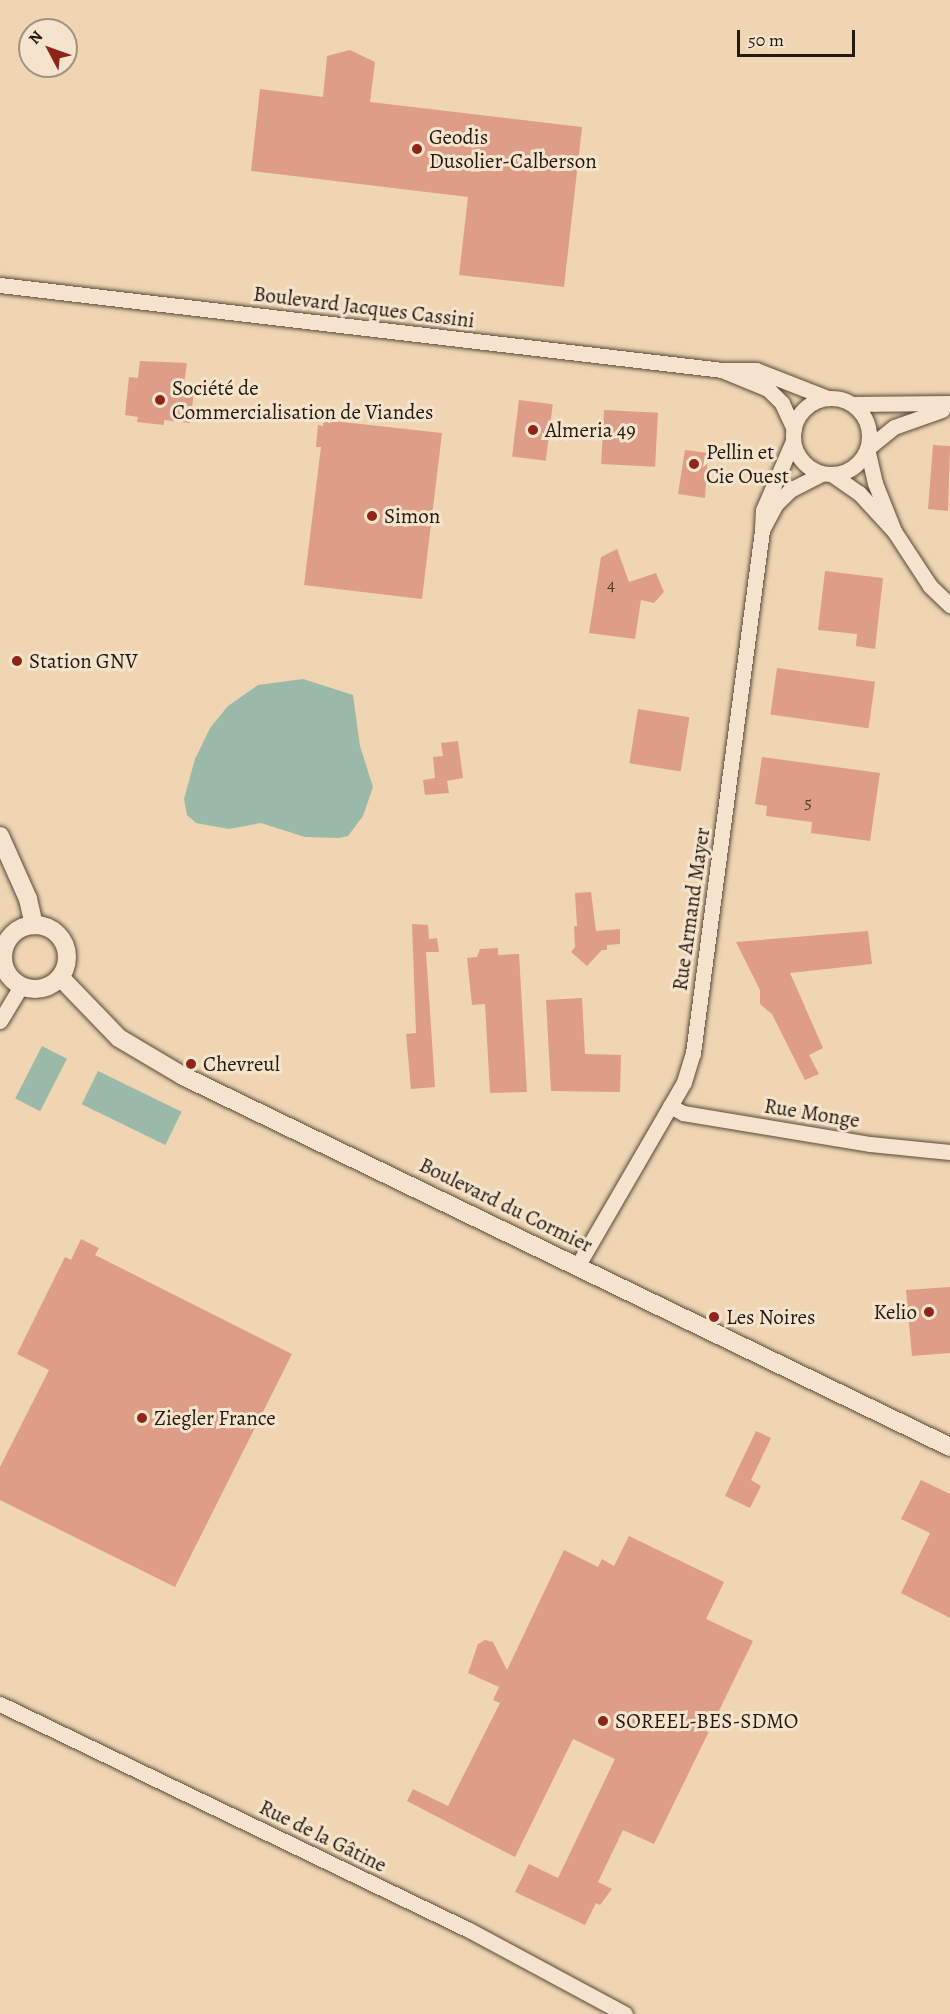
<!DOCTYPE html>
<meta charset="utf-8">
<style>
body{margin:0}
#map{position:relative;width:950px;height:2014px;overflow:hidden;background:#efd5b2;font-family:Alegreya,serif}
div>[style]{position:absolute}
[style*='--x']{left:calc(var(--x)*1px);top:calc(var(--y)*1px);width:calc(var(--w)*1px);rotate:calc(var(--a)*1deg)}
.water>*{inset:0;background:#9ab9a8;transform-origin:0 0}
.building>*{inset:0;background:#dd9d87;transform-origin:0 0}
.roads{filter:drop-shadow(0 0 2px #574939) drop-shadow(0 0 2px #574939)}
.minor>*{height:15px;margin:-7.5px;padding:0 7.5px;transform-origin:7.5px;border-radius:7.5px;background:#f5e4cd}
.minor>.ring{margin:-7.5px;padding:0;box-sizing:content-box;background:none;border:15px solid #f5e4cd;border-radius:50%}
.tertiary>*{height:18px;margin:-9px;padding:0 9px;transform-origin:9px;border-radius:9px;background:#f5e4cd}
.tertiary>.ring{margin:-9px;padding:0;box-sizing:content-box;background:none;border:18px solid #f5e4cd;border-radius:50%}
.dots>*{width:16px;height:16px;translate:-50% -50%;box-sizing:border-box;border:3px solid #f5e4cd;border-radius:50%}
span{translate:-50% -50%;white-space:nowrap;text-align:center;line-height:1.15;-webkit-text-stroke:6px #f5e4cd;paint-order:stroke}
.number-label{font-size:18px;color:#523b2e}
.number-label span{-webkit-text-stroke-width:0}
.poi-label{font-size:21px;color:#241a11}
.left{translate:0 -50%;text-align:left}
.right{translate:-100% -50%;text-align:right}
.street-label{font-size:21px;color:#241a11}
.north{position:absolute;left:18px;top:18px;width:60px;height:60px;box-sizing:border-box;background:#f5e4cd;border:2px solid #a19382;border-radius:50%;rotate:311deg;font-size:16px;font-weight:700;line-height:24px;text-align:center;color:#241a11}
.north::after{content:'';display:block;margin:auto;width:21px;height:27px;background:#8f2418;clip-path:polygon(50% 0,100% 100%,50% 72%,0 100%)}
.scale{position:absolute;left:737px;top:30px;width:118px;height:27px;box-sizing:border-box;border:3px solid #241a11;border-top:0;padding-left:8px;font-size:18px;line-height:21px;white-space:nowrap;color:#241a11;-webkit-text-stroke:4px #f5e4cd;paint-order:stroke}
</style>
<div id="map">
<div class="water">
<i style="clip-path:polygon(303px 679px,353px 695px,360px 746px,373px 787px,363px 816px,348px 836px,339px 838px,305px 837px,261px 823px,229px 829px,196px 823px,187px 815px,184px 799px,195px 759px,210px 728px,228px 706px,258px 685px)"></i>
<i style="left:42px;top:1046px;width:28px;height:59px;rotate:27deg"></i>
<i style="left:98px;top:1071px;width:93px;height:37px;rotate:26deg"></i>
</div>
<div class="building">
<i style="clip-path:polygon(350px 50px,375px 62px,370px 102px,582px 127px,564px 287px,459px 275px,468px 197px,251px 171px,260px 89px,323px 97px,327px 56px)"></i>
<i style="clip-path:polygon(140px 361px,187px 363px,184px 383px,195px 384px,190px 423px,164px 420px,164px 425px,137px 422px,138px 417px,125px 415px,129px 377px,138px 378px)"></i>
<i style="left:519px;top:400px;width:34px;height:57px;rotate:7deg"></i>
<i style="left:604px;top:410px;width:54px;height:54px;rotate:3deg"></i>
<i style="clip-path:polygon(324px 420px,442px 433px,422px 599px,304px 585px,321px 447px,316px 447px,318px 425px,323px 426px)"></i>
<i style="clip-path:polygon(933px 445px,950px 446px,948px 511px,928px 509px)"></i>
<i style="clip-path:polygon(685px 450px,708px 453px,705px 498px,678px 494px)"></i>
<i style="clip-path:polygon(617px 549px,629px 582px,656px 573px,664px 592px,654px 603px,641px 600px,635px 639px,589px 633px,601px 557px)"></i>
<i style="clip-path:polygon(825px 571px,883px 578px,875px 649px,856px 646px,857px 634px,818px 630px)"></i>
<i style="left:777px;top:668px;width:99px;height:47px;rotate:8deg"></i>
<i style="left:638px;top:709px;width:52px;height:55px;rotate:9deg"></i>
<i style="clip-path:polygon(458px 741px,463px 778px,447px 781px,449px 793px,425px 795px,423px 780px,435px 778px,433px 757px,443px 756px,441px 743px)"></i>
<i style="clip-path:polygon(762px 757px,880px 773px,870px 841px,811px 833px,812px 822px,766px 816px,767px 806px,755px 804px)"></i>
<i style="clip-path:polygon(591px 892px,596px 931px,620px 929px,620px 944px,607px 945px,607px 950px,602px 950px,587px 966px,571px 952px,575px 947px,574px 926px,577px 926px,575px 893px)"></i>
<i style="clip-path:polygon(412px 924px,428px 925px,429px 939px,437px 938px,439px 952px,426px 952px,435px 1087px,411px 1089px,406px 1034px,416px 1033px)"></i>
<i style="clip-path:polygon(868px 931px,872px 964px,790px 973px,823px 1048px,809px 1055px,819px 1074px,805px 1080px,772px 1014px,760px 1004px,760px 990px,736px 942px)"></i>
<i style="clip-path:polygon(498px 948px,498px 955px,519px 954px,527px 1092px,490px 1093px,485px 1004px,472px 1005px,467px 958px,477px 957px,480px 949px)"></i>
<i style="clip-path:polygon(582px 998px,585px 1054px,621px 1055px,620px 1092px,551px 1091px,546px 1000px)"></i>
<i style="clip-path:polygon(81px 1239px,99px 1248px,95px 1255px,292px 1354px,175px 1587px,0 1500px,0 1467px,49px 1370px,17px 1354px,65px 1257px,71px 1260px)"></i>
<i style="clip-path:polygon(950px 1287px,950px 1353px,912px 1356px,906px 1290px)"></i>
<i style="clip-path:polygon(756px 1431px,771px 1438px,751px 1480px,761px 1486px,750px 1508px,725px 1496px)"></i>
<i style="clip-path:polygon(921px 1480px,950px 1494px,950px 1618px,901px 1593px,930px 1533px,901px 1519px)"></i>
<i style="clip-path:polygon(629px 1536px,724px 1582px,706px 1619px,753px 1641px,654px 1844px,623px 1830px,598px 1882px,612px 1889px,600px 1905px,596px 1903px,585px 1925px,515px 1892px,529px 1864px,558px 1878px,615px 1759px,573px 1739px,515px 1857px,407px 1801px,413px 1789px,448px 1806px,500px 1703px,493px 1700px,499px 1687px,468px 1673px,478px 1644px,485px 1640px,493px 1642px,507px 1670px,564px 1550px,598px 1567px,602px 1559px,614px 1566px)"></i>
</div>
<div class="roads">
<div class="minor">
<i style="--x:0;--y:285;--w:727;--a:6.71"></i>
<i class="ring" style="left:793px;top:398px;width:61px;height:61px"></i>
<i style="--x:852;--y:404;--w:98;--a:-0.6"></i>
<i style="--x:794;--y:429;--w:29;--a:-115"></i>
<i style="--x:782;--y:403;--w:20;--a:-135"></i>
<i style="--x:768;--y:389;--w:50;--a:-157.6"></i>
<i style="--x:722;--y:370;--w:34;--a:0"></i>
<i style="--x:756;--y:370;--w:77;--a:21.3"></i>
<i style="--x:793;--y:441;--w:75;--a:113.5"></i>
<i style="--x:763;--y:510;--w:20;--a:93"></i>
<i style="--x:762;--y:530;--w:30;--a:-62"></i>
<i style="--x:776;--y:504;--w:20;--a:-45"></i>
<i style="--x:790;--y:490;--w:36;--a:-27"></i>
<i style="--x:868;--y:448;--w:33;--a:-39"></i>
<i style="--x:894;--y:427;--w:51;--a:-19.5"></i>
<i style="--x:833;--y:475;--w:32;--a:35"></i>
<i style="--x:859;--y:493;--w:52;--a:47.4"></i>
<i style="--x:894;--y:531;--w:52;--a:-111.6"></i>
<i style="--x:875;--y:483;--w:35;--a:-103"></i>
<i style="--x:894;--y:531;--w:66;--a:56.8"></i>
<i style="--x:930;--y:586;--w:28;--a:44"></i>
<i style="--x:0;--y:1021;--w:41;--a:-59"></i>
<i style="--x:670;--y:1106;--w:15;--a:28"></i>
<i style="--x:683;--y:1113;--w:190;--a:9.4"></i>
<i style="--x:870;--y:1144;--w:80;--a:5.7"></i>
<i style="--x:578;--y:1265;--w:211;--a:-59.9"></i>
<i style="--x:684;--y:1082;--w:30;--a:-73"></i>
<i style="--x:693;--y:1053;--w:528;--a:-82.48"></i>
<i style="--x:0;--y:1704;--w:521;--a:25.73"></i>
<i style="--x:469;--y:1930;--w:177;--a:28.3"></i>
</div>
<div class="tertiary">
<i style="--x:0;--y:836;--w:69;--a:66"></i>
<i style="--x:28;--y:899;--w:27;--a:77"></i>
<i class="ring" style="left:3px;top:925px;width:46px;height:46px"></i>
<i style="--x:61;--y:978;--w:83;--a:46"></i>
<i style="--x:119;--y:1038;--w:74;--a:30.7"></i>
<i style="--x:183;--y:1076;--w:852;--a:25.81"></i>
</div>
</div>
<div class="dots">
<i style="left:417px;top:149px;background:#8f2418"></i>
<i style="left:160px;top:400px;background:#8f2418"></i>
<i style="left:533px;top:430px;background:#8f2418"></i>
<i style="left:694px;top:464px;background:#8f2418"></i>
<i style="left:372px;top:516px;background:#8f2418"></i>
<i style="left:17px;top:661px;background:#8f2418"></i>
<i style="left:191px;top:1064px;background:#8f2418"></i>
<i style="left:929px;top:1312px;background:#8f2418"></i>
<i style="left:714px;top:1317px;background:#8f2418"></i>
<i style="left:142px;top:1418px;background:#8f2418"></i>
<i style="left:603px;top:1721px;background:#8f2418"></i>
</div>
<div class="number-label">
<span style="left:611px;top:584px">4</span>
<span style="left:808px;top:802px">5</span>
</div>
<div class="poi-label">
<span class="left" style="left:429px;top:149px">Geodis<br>Dusolier-Calberson</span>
<span class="left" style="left:172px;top:400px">Société de<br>Commercialisation de Viandes</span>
<span class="left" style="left:545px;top:430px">Almeria 49</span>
<span class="left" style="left:706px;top:464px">Pellin et<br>Cie Ouest</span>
<span class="left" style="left:384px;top:516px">Simon</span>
<span class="left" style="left:29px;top:661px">Station GNV</span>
<span class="left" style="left:203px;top:1064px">Chevreul</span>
<span class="right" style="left:917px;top:1312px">Kelio</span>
<span class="left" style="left:726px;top:1317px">Les Noires</span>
<span class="left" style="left:154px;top:1418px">Ziegler France</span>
<span class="left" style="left:615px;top:1721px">SOREEL-BES-SDMO</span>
</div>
<div class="street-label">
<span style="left:364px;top:307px;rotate:7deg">Boulevard Jacques Cassini</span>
<span style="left:691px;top:909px;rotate:-82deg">Rue Armand Mayer</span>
<span style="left:812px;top:1113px;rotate:9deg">Rue Monge</span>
<span style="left:506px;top:1205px;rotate:26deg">Boulevard du Cormier</span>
<span style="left:323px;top:1836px;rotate:26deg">Rue de la Gâtine</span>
</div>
<div class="north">N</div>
<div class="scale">50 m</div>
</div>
